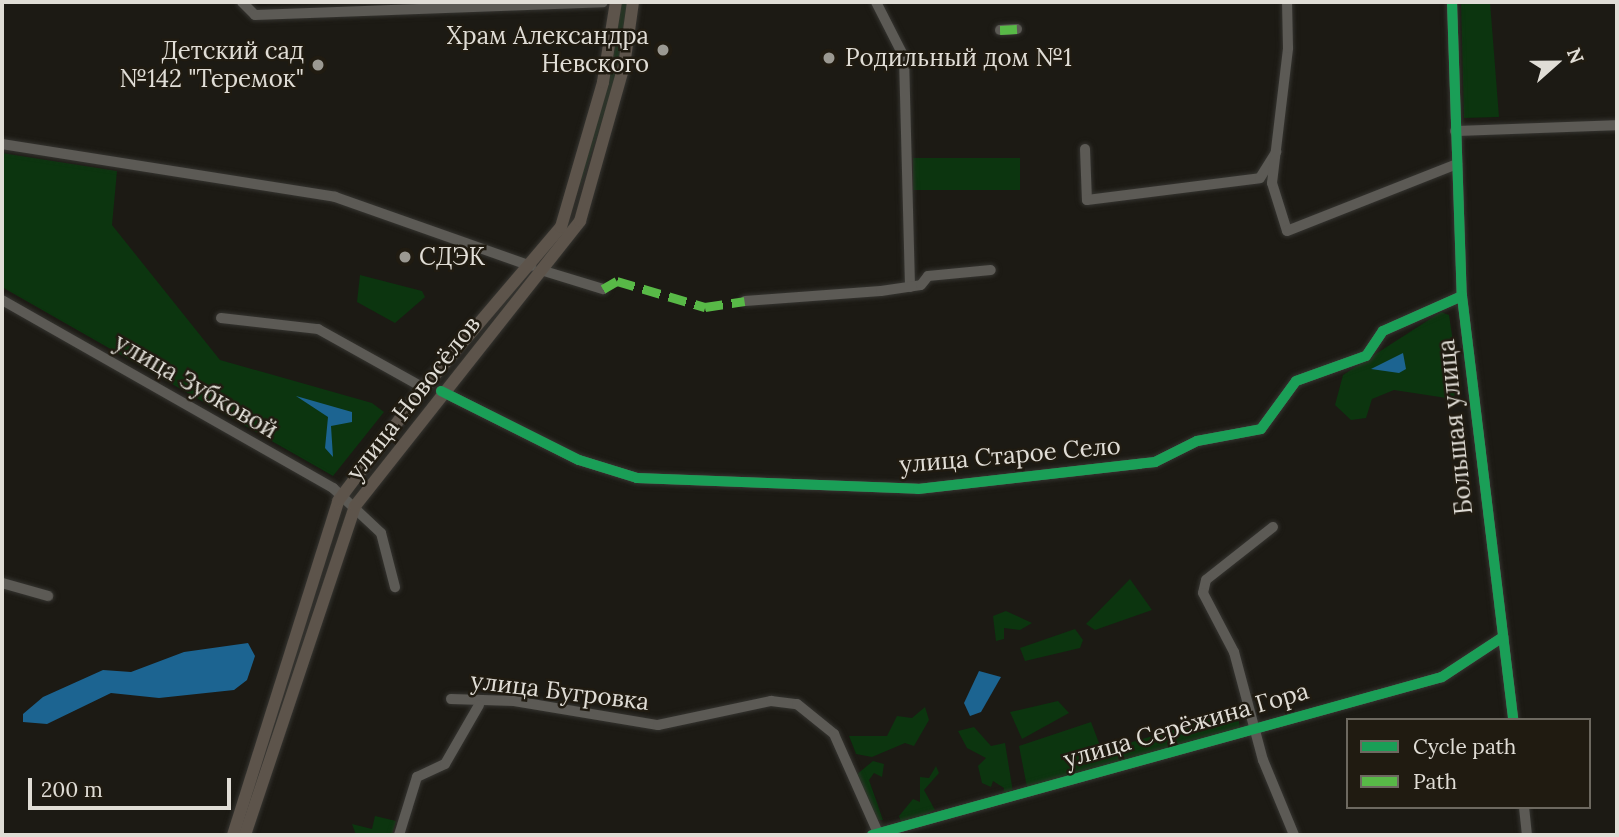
<!DOCTYPE html>
<meta charset="utf-8">
<style>
body{margin:0}
#map{position:relative;width:1619px;height:837px;overflow:hidden;background:#1c1a14;font-family:Lora,serif}
div>[style]{position:absolute}
[style*='--x']{left:calc(var(--x)*1px);top:calc(var(--y)*1px);width:calc(var(--w)*1px);rotate:calc(var(--a)*1deg)}
.green>*{inset:0;background:#0c350f;transform-origin:0 0}
.water>*{inset:0;background:#1c6491}
.roads{filter:drop-shadow(0 0 2px #353430) drop-shadow(0 0 2px #353430)}
.minor>*{height:10px;margin:-5px;padding:0 5px;transform-origin:5px;border-radius:5px;background:#5c5a55}
.major>*{height:12px;margin:-6px;padding:0 6px;transform-origin:6px;border-radius:6px;background:#5d544b}
.quiet>*{height:9px;margin-top:-4.5px;transform-origin:0;background:repeating-linear-gradient(90deg,#58b947 0 18px,transparent 0 27px)}
.cycleway>*{height:10px;margin:-5px;padding:0 5px;transform-origin:5px;border-radius:5px;background:#1a9f57}
.dots>*{width:19px;height:19px;translate:-50% -50%;box-sizing:border-box;border:4px solid #201b11;border-radius:50%}
span{translate:-50% -50%;white-space:nowrap;text-align:center;line-height:1.15;-webkit-text-stroke:5px #201b11;paint-order:stroke}
.poi-label{font-size:24px;color:#e0ddd6}
.right{translate:-100% -50%;text-align:right}
.left{translate:0 -50%;text-align:left}
.street-label{font-size:24px;color:#e0ddd6}
.frame{position:absolute;inset:0;border:4px solid #e0ddd6;pointer-events:none}
.legend{position:absolute;left:1346px;top:718px;width:245px;height:91px;box-sizing:border-box;background:#201b11;border:2px solid #6d6960;margin:0;padding:9px 12px;list-style:none;font-size:21px;color:#e0ddd6}
.legend li{display:flex;align-items:center;gap:14px;height:35px}
.legend b{width:35px;border:2px solid #6d6960}
.north{position:absolute;left:1521px;top:28px;width:70px;height:70px;-webkit-text-stroke:5px #201b11;paint-order:stroke;rotate:69deg;font-size:19px;font-weight:700;line-height:28px;text-align:center;color:#e0ddd6}
.north::after{content:'';display:block;margin:auto;width:24px;height:32px;background:#e0ddd6;clip-path:polygon(50% 0,100% 100%,50% 72%,0 100%)}
.scale{position:absolute;left:28px;top:778px;width:203px;height:32px;box-sizing:border-box;border:4px solid #e0ddd6;border-top:0;padding-left:9px;font-size:21px;line-height:24px;white-space:nowrap;color:#e0ddd6;-webkit-text-stroke:5px #201b11;paint-order:stroke}
</style>
<div id="map">
<div class="green">
<i style="clip-path:polygon(622px 2px,629px 4px,623px 57px,579px 190px)"></i>
<i style="clip-path:polygon(1461px 2px,1490px 2px,1499px 117px,1464px 118px)"></i>
<i style="clip-path:polygon(2px 153px,117px 171px,112px 225px,220px 360px,372px 403px,384px 412px,333px 476px,2px 287px)"></i>
<i style="left:1020px;top:158px;width:32px;height:107px;rotate:90deg"></i>
<i style="clip-path:polygon(360px 275px,422px 291px,425px 297px,395px 323px,357px 302px)"></i>
<i style="clip-path:polygon(1441px 312px,1449px 315px,1452px 335px,1459px 382px,1453px 399px,1394px 390px,1372px 399px,1366px 418px,1351px 420px,1335px 405px,1343px 375px)"></i>
<i style="clip-path:polygon(1130px 579px,1152px 610px,1095px 630px,1086px 624px)"></i>
<i style="clip-path:polygon(1006px 611px,1032px 623px,1020px 630px,1004px 628px,1004px 639px,996px 641px,993px 616px)"></i>
<i style="clip-path:polygon(1075px 629px,1083px 640px,1080px 648px,1025px 661px,1020px 648px)"></i>
<i style="clip-path:polygon(1058px 701px,1069px 713px,1022px 739px,1010px 712px)"></i>
<i style="clip-path:polygon(925px 707px,929px 720px,914px 746px,905px 743px,872px 757px,856px 754px,849px 736px,887px 736px,897px 716px,912px 718px)"></i>
<i style="clip-path:polygon(1237px 711px,1240px 728px,1027px 787px,1019px 746px,1091px 722px,1102px 751px)"></i>
<i style="clip-path:polygon(974px 727px,991px 746px,1005px 743px,1013px 792px,1003px 795px,1004px 788px,993px 781px,991px 787px,982px 783px,978px 766px,986px 758px,967px 748px,958px 731px)"></i>
<i style="clip-path:polygon(873px 761px,884px 764px,882px 777px,874px 773px,869px 780px,883px 820px,877px 820px,856px 775px)"></i>
<i style="clip-path:polygon(936px 766px,939px 773px,924px 790px,935px 810px,902px 825px,899px 816px,913px 799px,920px 802px,920px 777px,929px 778px)"></i>
<i style="clip-path:polygon(375px 816px,396px 821px,392px 835px,356px 835px,352px 824px,372px 829px)"></i>
</div>
<div class="water">
<i style="clip-path:polygon(1403px 353px,1406px 369px,1399px 373px,1371px 369px)"></i>
<i style="clip-path:polygon(296px 396px,352px 412px,352px 422px,331px 426px,333px 457px,325px 448px,328px 417px)"></i>
<i style="clip-path:polygon(248px 643px,255px 656px,247px 680px,234px 690px,159px 698px,111px 693px,47px 724px,23px 722px,23px 714px,43px 697px,103px 670px,131px 672px,184px 652px)"></i>
<i style="clip-path:polygon(979px 671px,1001px 677px,981px 712px,970px 716px,964px 703px)"></i>
</div>
<div class="roads">
<div class="minor">
<i style="--x:242;--y:2;--w:18;--a:45"></i>
<i style="--x:255;--y:15;--w:348;--a:-2.1"></i>
<i style="--x:876;--y:2;--w:62;--a:63"></i>
<i style="--x:904;--y:57;--w:230;--a:88.5"></i>
<i style="--x:1452;--y:2;--w:294;--a:88.1"></i>
<i style="--x:1462;--y:296;--w:427;--a:83.1"></i>
<i style="--x:1000;--y:30;--w:17;--a:-3"></i>
<i style="--x:1455;--y:131;--w:162;--a:-2.1"></i>
<i style="--x:2;--y:144;--w:337;--a:9"></i>
<i style="--x:335;--y:197;--w:208;--a:19.4"></i>
<i style="--x:1085;--y:149;--w:51;--a:87.8"></i>
<i style="--x:1087;--y:200;--w:174;--a:-7.2"></i>
<i style="--x:1260;--y:178;--w:31;--a:-58"></i>
<i style="--x:1272;--y:183;--w:50;--a:72.6"></i>
<i style="--x:1287;--y:231;--w:183;--a:-21.5"></i>
<i style="--x:1272;--y:183;--w:136;--a:-83.2"></i>
<i style="--x:1288;--y:48;--w:46;--a:-91.2"></i>
<i style="--x:544;--y:271;--w:62;--a:17"></i>
<i style="--x:2;--y:300;--w:381;--a:29.6"></i>
<i style="--x:333;--y:488;--w:66;--a:43.2"></i>
<i style="--x:381;--y:533;--w:56;--a:75.5"></i>
<i style="--x:745;--y:301;--w:136;--a:-4.2"></i>
<i style="--x:881;--y:291;--w:40;--a:-8.5"></i>
<i style="--x:921;--y:285;--w:11;--a:-52"></i>
<i style="--x:928;--y:276;--w:63;--a:-5.4"></i>
<i style="--x:221;--y:318;--w:98;--a:6.5"></i>
<i style="--x:318;--y:329;--w:121;--a:29.1"></i>
<i style="--x:441;--y:391;--w:154;--a:26.6"></i>
<i style="--x:579;--y:460;--w:61;--a:17.2"></i>
<i style="--x:637;--y:478;--w:281;--a:2.2"></i>
<i style="--x:918;--y:489;--w:239;--a:-6.5"></i>
<i style="--x:1155;--y:462;--w:47;--a:-26.6"></i>
<i style="--x:1197;--y:441;--w:65;--a:-10.6"></i>
<i style="--x:1261;--y:429;--w:59;--a:-53.9"></i>
<i style="--x:1296;--y:381;--w:74;--a:-19.7"></i>
<i style="--x:1366;--y:356;--w:30;--a:-56"></i>
<i style="--x:1383;--y:331;--w:86;--a:-23.9"></i>
<i style="--x:1273;--y:527;--w:85;--a:141.7"></i>
<i style="--x:1206;--y:580;--w:13;--a:103"></i>
<i style="--x:1203;--y:593;--w:67;--a:62.3"></i>
<i style="--x:1234;--y:652;--w:112;--a:75"></i>
<i style="--x:1263;--y:760;--w:81;--a:67.5"></i>
<i style="--x:2;--y:583;--w:48;--a:15.8"></i>
<i style="--x:451;--y:699;--w:63;--a:1.8"></i>
<i style="--x:514;--y:701;--w:146;--a:9.5"></i>
<i style="--x:658;--y:725;--w:116;--a:-12"></i>
<i style="--x:771;--y:701;--w:26;--a:7"></i>
<i style="--x:797;--y:704;--w:48;--a:39"></i>
<i style="--x:834;--y:734;--w:111;--a:66"></i>
<i style="--x:1524;--y:807;--w:28;--a:84"></i>
<i style="--x:399;--y:835;--w:61;--a:-72.8"></i>
<i style="--x:417;--y:777;--w:31;--a:-25"></i>
<i style="--x:445;--y:764;--w:68;--a:-60"></i>
<i style="--x:872;--y:835;--w:591;--a:-15.49"></i>
<i style="--x:1442;--y:677;--w:73;--a:-33.3"></i>
</div>
<div class="major">
<i style="--x:233;--y:835;--w:350;--a:-72.5"></i>
<i style="--x:338;--y:501;--w:131;--a:-53"></i>
<i style="--x:417;--y:396;--w:222;--a:-49.6"></i>
<i style="--x:561;--y:227;--w:151;--a:-73.8"></i>
<i style="--x:603;--y:82;--w:81;--a:-80.8"></i>
<i style="--x:245;--y:835;--w:347;--a:-71.5"></i>
<i style="--x:355;--y:506;--w:363;--a:-51.7"></i>
<i style="--x:580;--y:221;--w:161;--a:-74.2"></i>
<i style="--x:624;--y:66;--w:65;--a:-82"></i>
</div>
</div>
<div class="quiet">
<i style="--x:1000;--y:30;--w:17;--a:-3"></i>
<i style="--x:603;--y:289;--w:16;--a:-30"></i>
<i style="--x:617;--y:281;--w:92;--a:16.5"></i>
<i style="--x:705;--y:307;--w:40;--a:-8.5"></i>
</div>
<div class="cycleway">
<i style="--x:1452;--y:2;--w:294;--a:88.1"></i>
<i style="--x:1462;--y:296;--w:427;--a:83.1"></i>
<i style="--x:441;--y:391;--w:154;--a:26.6"></i>
<i style="--x:579;--y:460;--w:61;--a:17.2"></i>
<i style="--x:637;--y:478;--w:281;--a:2.2"></i>
<i style="--x:918;--y:489;--w:239;--a:-6.5"></i>
<i style="--x:1155;--y:462;--w:47;--a:-26.6"></i>
<i style="--x:1197;--y:441;--w:65;--a:-10.6"></i>
<i style="--x:1261;--y:429;--w:59;--a:-53.9"></i>
<i style="--x:1296;--y:381;--w:74;--a:-19.7"></i>
<i style="--x:1366;--y:356;--w:30;--a:-56"></i>
<i style="--x:1383;--y:331;--w:86;--a:-23.9"></i>
<i style="--x:872;--y:835;--w:591;--a:-15.49"></i>
<i style="--x:1442;--y:677;--w:73;--a:-33.3"></i>
</div>
<div class="dots">
<i style="left:663px;top:50px;background:#9b9992"></i>
<i style="left:829px;top:58px;background:#9b9992"></i>
<i style="left:318px;top:65px;background:#9b9992"></i>
<i style="left:405px;top:257px;background:#9b9992"></i>
</div>
<div class="poi-label">
<span class="right" style="left:649px;top:50px">Храм Александра<br>Невского</span>
<span class="right" style="left:304px;top:65px">Детский сад<br>№142 "Теремок"</span>
<span class="left" style="left:845px;top:58px">Родильный дом №1</span>
<span class="left" style="left:419px;top:257px">СДЭК</span>
</div>
<div class="street-label">
<span style="left:196px;top:386px;rotate:30deg">улица Зубковой</span>
<span style="left:413px;top:398px;rotate:-52deg">улица Новосёлов</span>
<span style="left:1455px;top:427px;rotate:-96deg">Большая улица</span>
<span style="left:1010px;top:455px;rotate:-5deg">улица Старое Село</span>
<span style="left:560px;top:691px;rotate:7deg">улица Бугровка</span>
<span style="left:1186px;top:725px;rotate:-16deg">улица Серёжина Гора</span>
</div>
<div class="frame"></div>
<ul class="legend">
<li><b style="height:9px;background:#1a9f57"></b>Cycle path</li>
<li><b style="height:9px;background:#58b947"></b>Path</li>
</ul>
<div class="north">N</div>
<div class="scale">200 m</div>
</div>
